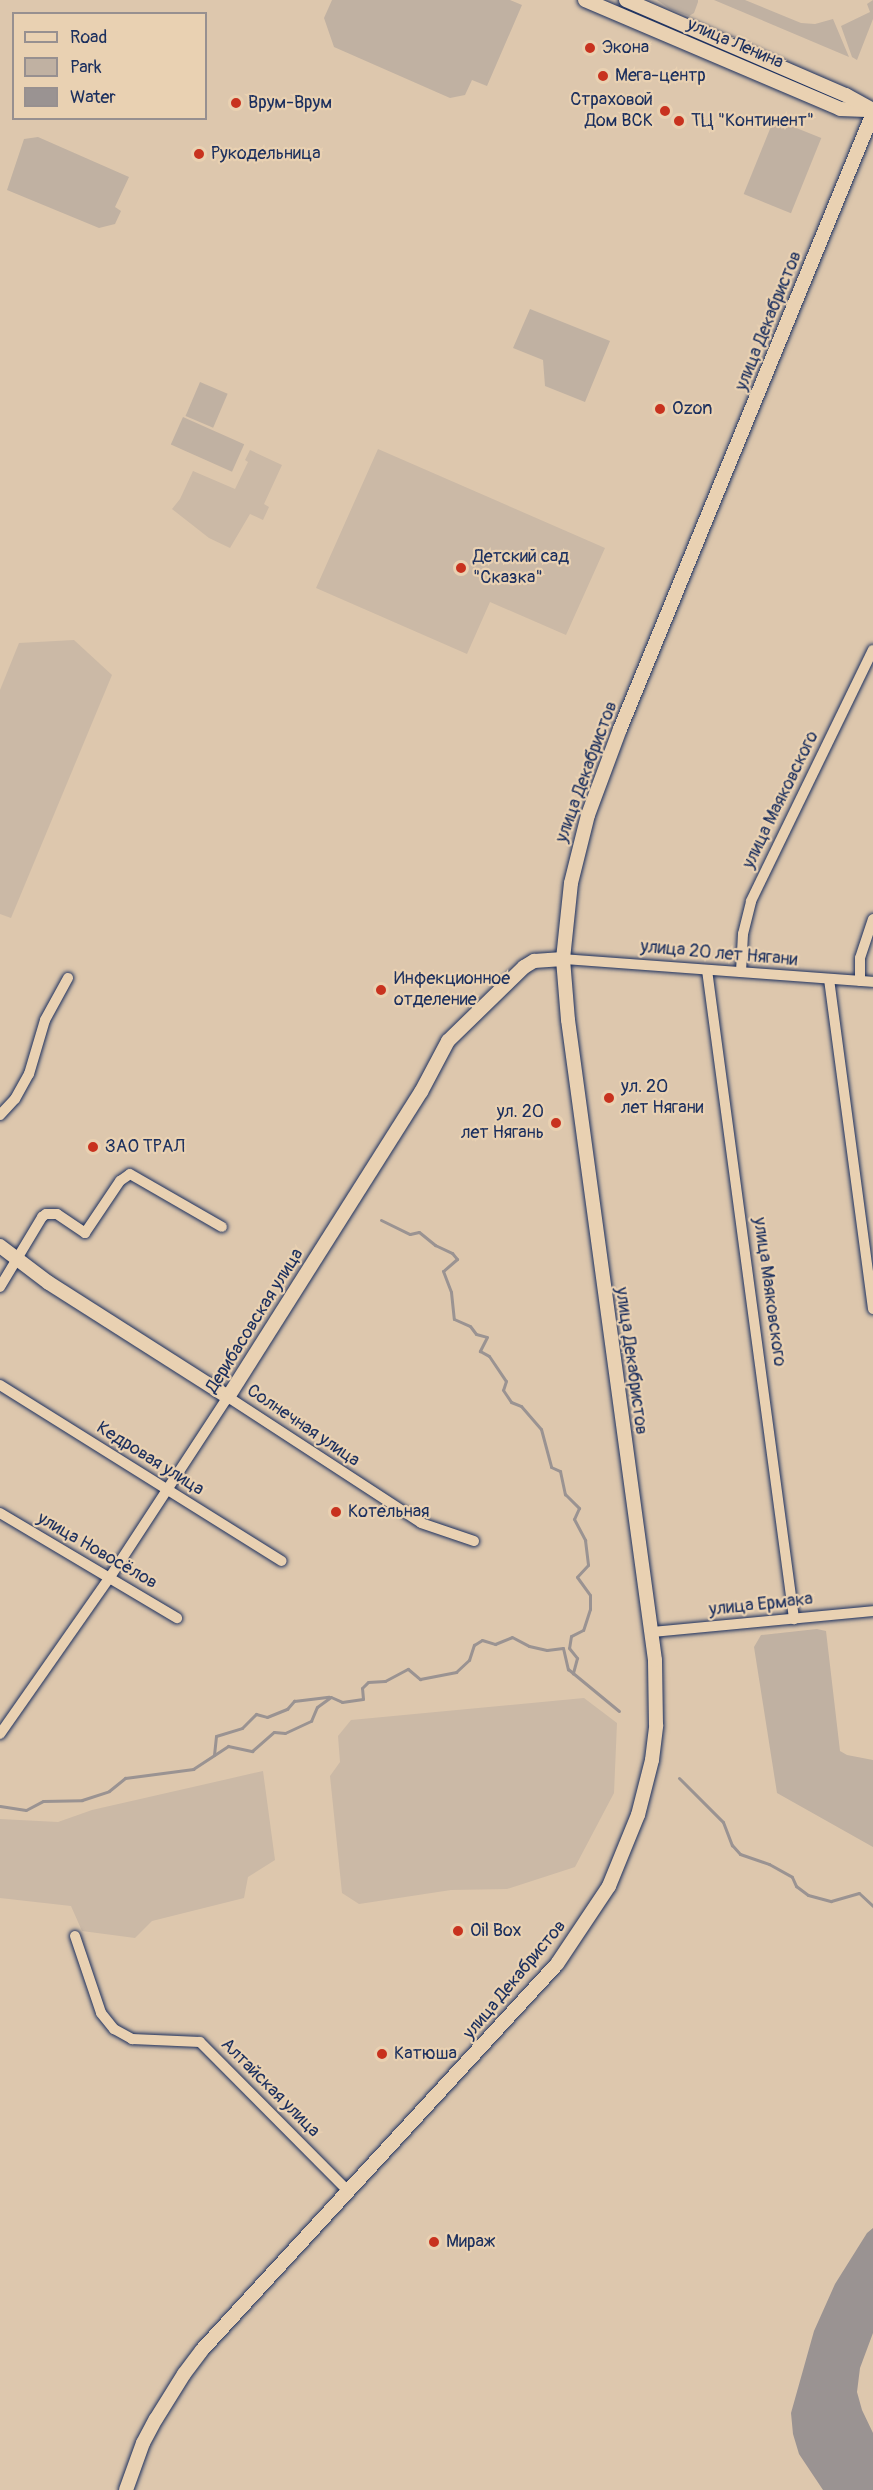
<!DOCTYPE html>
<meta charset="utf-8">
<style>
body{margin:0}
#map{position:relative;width:873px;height:2490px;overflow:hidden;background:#ddc7ad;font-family:Pangolin,sans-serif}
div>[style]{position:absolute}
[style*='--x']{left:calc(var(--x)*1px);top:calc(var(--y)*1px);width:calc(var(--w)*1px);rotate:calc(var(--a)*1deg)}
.built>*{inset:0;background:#cbb9a6}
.green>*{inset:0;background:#c0b1a2;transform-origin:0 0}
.water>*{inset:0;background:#9a9392}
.stream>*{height:3px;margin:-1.5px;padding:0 1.5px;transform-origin:1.5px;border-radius:1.5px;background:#9a9392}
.roads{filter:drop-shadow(0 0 2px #1b2f5e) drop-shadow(0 0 2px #1b2f5e)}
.street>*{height:10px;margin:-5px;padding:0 5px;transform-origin:5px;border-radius:5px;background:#e9d1b2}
.secondary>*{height:14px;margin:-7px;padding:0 7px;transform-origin:7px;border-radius:7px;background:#e9d1b2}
.dots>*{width:16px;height:16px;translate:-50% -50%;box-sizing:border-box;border:3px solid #e9d1b2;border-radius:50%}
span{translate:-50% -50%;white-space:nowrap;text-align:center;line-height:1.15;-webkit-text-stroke:4.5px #e9d1b2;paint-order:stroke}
.street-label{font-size:18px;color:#1b2f5e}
.poi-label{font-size:18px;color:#1b2f5e}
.left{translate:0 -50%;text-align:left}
.right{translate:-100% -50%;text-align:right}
.legend{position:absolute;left:12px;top:12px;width:195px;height:108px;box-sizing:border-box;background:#e9d1b2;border:2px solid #979090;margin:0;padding:8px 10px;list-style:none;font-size:18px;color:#1b2f5e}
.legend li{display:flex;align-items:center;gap:12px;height:30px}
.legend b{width:30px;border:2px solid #979090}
</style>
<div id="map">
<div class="built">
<i style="clip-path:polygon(378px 449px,605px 548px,566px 635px,490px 602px,467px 654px,316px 588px)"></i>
<i style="clip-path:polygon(250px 450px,282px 465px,264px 504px,269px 507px,263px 520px,250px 514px,230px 548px,209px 538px,172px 509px,180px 499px,193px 471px,235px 489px,248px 462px,245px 460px)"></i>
<i style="clip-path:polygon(74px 640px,112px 675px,11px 918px,0 914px,0 690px,19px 643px)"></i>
<i style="clip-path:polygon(584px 1698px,617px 1723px,614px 1793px,575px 1867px,507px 1889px,451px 1890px,359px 1904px,342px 1893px,330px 1776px,340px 1762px,338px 1736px,351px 1720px)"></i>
<i style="clip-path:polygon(263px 1771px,275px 1860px,248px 1877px,244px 1898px,152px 1921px,135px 1938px,82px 1931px,71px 1906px,0 1898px,0 1819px,58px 1822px,92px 1810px)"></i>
</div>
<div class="green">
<i style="clip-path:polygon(332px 0,510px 0,522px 5px,487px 86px,472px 80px,465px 95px,450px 98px,334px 47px,324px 18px)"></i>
<i style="clip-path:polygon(657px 0,698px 0,698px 2px,694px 13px,689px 16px,670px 9px)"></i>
<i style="clip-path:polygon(714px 0,745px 0,801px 23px,815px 24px,833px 19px,849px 57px)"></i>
<i style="clip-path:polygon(873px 0,873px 19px,857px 60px,852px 57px,841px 26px,870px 12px,867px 4px)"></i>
<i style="left:774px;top:119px;width:51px;height:81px;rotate:22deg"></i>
<i style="clip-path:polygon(38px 137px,129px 177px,115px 207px,121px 211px,115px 224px,99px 228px,7px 190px,24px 139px)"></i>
<i style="clip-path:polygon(530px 309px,610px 341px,585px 402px,545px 386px,543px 360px,513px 348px)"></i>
<i style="left:200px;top:382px;width:30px;height:37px;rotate:23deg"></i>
<i style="left:183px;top:417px;width:67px;height:30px;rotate:24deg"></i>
<i style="clip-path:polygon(817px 1629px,826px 1631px,840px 1751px,847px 1755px,873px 1760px,873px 1847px,777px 1793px,754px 1647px,761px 1635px)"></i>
</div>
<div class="water">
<i style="clip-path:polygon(873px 2228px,873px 2333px,860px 2368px,857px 2392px,862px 2410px,873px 2433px,873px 2490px,823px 2490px,799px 2454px,793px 2434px,791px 2413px,814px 2331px,835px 2284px,867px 2233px)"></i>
</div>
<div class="stream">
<i style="--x:381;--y:1220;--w:32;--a:26"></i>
<i style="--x:410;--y:1234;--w:9;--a:-13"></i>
<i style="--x:419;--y:1232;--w:21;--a:39"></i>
<i style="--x:435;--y:1245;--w:19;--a:25"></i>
<i style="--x:452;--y:1253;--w:8;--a:50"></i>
<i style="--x:457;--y:1259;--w:18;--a:139"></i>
<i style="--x:443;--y:1271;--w:22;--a:69"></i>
<i style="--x:451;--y:1292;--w:27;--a:84"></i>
<i style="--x:454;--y:1319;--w:17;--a:24"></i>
<i style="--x:470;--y:1326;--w:10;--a:53"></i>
<i style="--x:476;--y:1334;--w:11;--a:15"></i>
<i style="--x:487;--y:1337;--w:16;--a:117"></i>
<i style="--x:480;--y:1351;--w:10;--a:29"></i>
<i style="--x:489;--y:1356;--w:30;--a:56"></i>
<i style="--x:506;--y:1381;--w:9;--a:108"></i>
<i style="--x:503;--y:1390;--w:14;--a:56"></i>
<i style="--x:511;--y:1402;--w:11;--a:22"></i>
<i style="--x:521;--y:1406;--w:30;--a:49"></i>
<i style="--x:541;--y:1429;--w:39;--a:75"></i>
<i style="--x:551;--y:1467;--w:10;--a:24"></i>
<i style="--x:560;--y:1471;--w:24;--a:78"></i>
<i style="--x:565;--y:1494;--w:20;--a:45"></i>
<i style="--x:579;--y:1508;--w:12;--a:114"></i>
<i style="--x:574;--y:1519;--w:24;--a:62"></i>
<i style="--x:585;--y:1540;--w:25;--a:83"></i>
<i style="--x:588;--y:1565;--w:16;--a:133"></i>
<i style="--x:577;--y:1577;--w:22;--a:54"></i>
<i style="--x:590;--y:1595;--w:14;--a:90"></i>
<i style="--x:590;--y:1609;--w:22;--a:108"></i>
<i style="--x:583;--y:1630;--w:13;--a:153"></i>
<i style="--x:571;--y:1636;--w:12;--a:99"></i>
<i style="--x:569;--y:1648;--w:13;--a:51"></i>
<i style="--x:577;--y:1658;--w:16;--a:105"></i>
<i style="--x:214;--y:1755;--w:19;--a:-84"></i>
<i style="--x:216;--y:1736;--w:27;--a:-17"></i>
<i style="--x:242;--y:1728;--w:20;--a:-45"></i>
<i style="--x:256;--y:1714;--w:11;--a:15"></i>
<i style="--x:267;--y:1717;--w:22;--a:-22"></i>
<i style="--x:287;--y:1709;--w:11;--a:-49"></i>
<i style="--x:294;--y:1701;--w:35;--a:-7"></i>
<i style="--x:679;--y:1778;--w:62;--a:45"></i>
<i style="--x:723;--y:1822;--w:25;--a:69"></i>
<i style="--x:732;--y:1845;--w:12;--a:48"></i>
<i style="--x:740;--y:1854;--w:31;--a:19"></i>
<i style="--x:769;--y:1864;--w:26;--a:29"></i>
<i style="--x:792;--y:1877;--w:10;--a:66"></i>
<i style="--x:796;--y:1886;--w:15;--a:37"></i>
<i style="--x:808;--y:1895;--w:24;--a:15"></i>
<i style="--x:831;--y:1901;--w:29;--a:-16"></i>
<i style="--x:859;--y:1893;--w:19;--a:43"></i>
<i style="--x:0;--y:1806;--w:26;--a:9"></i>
<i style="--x:26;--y:1810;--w:19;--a:-28"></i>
<i style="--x:43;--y:1801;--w:39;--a:-1"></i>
<i style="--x:82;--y:1800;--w:28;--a:-18"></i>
<i style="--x:109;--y:1791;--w:21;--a:-39"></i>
<i style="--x:125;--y:1778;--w:69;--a:-7.5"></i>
<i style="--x:193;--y:1769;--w:42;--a:-33.3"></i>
<i style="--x:228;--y:1746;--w:25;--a:12"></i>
<i style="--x:252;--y:1751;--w:29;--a:-41"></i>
<i style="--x:274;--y:1732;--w:11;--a:5"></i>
<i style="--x:285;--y:1733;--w:29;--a:-25"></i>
<i style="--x:311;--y:1721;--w:15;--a:-67"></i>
<i style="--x:317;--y:1707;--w:17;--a:-36"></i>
<i style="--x:331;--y:1697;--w:12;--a:24"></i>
<i style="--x:342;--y:1702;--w:21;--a:-8"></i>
<i style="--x:363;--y:1699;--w:11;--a:-95"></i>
<i style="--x:362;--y:1688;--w:8;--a:-45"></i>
<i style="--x:368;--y:1682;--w:17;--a:-3"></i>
<i style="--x:385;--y:1681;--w:26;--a:-28"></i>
<i style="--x:408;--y:1669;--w:16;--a:40"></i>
<i style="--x:420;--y:1679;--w:37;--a:-11"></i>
<i style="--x:456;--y:1672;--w:18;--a:-43"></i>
<i style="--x:469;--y:1660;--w:16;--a:-72"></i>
<i style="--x:474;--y:1645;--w:9;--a:-32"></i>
<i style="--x:482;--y:1640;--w:14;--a:17"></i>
<i style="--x:495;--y:1644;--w:18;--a:-22"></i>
<i style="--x:512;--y:1637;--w:19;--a:28"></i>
<i style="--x:529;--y:1646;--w:18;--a:13"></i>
<i style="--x:547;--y:1650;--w:16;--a:-7"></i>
<i style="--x:563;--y:1648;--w:22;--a:77"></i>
<i style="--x:568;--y:1669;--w:66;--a:39.5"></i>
</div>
<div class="roads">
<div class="street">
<i style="--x:563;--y:959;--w:311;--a:4.2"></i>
<i style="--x:707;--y:970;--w:655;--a:82.36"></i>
<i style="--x:741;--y:972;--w:38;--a:-87"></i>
<i style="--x:743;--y:934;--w:34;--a:-76"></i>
<i style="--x:751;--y:901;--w:279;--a:-64.1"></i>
<i style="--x:829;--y:979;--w:333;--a:82.4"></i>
<i style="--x:860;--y:981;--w:23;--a:-90"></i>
<i style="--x:860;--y:958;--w:41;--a:-71.6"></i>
<i style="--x:0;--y:1115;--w:22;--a:-47"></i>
<i style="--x:15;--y:1099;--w:29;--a:-61"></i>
<i style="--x:29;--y:1074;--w:56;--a:-73.5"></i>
<i style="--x:45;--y:1020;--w:48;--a:-61.3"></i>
<i style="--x:0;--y:1287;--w:82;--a:-59"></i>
<i style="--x:42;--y:1217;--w:5;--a:-37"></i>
<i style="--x:46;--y:1214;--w:11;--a:0"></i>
<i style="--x:57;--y:1214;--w:34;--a:34"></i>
<i style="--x:85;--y:1233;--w:63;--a:-56.1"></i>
<i style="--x:120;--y:1181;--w:12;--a:-35"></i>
<i style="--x:130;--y:1174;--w:106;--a:29.9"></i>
<i style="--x:0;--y:1385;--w:332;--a:32"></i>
<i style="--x:0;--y:1513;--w:206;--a:30.7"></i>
<i style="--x:652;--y:1632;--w:222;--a:-5.4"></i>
<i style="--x:0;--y:1734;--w:192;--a:-55"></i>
<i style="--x:110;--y:1577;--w:215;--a:-56.8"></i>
<i style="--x:228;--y:1397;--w:230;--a:33.1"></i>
<i style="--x:421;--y:1523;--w:56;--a:18.8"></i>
<i style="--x:75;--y:1936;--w:81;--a:71.3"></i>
<i style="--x:101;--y:2013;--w:21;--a:51"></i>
<i style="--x:114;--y:2029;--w:21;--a:29"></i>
<i style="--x:132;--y:2039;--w:68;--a:2.5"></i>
<i style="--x:200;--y:2042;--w:210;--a:45.2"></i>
</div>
<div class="secondary">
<i style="--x:585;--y:0;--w:277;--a:23.1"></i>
<i style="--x:840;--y:109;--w:33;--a:2"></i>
<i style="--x:626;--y:0;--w:240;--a:23.4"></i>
<i style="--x:846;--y:95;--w:29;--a:29"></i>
<i style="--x:0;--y:1246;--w:61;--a:37.1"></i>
<i style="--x:49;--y:1283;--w:212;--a:32.5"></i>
<i style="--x:228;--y:1397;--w:361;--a:-57.7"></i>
<i style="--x:421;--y:1092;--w:58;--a:-62.1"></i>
<i style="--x:448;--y:1041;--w:106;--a:-44.2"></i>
<i style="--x:524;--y:967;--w:12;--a:-31"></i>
<i style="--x:534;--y:961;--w:29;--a:-4"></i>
<i style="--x:126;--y:2490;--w:50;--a:-70.1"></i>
<i style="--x:143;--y:2443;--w:27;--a:-62"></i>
<i style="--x:156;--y:2419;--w:53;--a:-58.1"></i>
<i style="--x:184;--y:2374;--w:30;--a:-53"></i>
<i style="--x:202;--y:2350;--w:524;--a:-47.4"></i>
<i style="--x:557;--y:1964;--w:94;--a:-56.3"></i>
<i style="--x:609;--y:1886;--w:77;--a:-67.8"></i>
<i style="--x:638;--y:1815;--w:57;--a:-75.7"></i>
<i style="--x:652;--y:1760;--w:35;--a:-83"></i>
<i style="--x:656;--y:1725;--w:65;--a:-90.9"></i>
<i style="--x:655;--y:1660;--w:646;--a:-97.74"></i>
<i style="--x:568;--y:1020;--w:61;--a:-94.7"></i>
<i style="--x:563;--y:959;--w:76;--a:-84"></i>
<i style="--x:571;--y:883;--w:70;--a:-76"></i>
<i style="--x:588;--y:815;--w:92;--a:-69.6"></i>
<i style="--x:620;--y:729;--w:666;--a:-67.67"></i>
</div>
</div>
<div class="dots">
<i style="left:590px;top:48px;background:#c8321e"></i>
<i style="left:603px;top:76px;background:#c8321e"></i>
<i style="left:236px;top:103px;background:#c8321e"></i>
<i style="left:665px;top:111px;background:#c8321e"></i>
<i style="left:679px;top:121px;background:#c8321e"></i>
<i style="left:199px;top:154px;background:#c8321e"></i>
<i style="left:660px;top:409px;background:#c8321e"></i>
<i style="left:461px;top:568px;background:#c8321e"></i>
<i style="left:381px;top:990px;background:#c8321e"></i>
<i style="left:609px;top:1098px;background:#c8321e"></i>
<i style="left:556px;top:1123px;background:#c8321e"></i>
<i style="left:93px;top:1147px;background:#c8321e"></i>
<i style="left:336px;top:1512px;background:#c8321e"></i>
<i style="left:458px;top:1931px;background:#c8321e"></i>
<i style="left:382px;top:2054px;background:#c8321e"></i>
<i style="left:434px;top:2242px;background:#c8321e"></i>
</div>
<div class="street-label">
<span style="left:735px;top:44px;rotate:23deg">улица Ленина</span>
<span style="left:769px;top:321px;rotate:-68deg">улица Декабристов</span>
<span style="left:587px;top:772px;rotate:-70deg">улица Декабристов</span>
<span style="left:781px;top:800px;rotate:-64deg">улица Маяковского</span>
<span style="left:719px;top:954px;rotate:5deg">улица 20 лет Нягани</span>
<span style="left:769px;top:1292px;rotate:82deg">улица Маяковского</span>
<span style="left:255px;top:1321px;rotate:-58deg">Дерибасовская улица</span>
<span style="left:631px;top:1361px;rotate:82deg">улица Декабристов</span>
<span style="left:303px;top:1426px;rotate:34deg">Солнечная улица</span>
<span style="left:150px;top:1459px;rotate:32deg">Кедровая улица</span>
<span style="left:97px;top:1551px;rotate:30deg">улица Новосёлов</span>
<span style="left:761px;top:1605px;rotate:-6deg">улица Ермака</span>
<span style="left:515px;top:1980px;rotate:-50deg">улица Декабристов</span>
<span style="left:270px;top:2088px;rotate:45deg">Алтайская улица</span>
</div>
<div class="poi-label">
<span class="left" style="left:602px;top:48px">Экона</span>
<span class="left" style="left:615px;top:76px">Мега-центр</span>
<span class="right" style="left:653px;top:111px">Страховой<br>Дом ВСК</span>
<span class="left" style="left:248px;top:103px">Врум-Врум</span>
<span class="left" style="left:691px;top:121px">ТЦ "Континент"</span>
<span class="left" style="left:211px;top:154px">Рукодельница</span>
<span class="left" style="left:672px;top:409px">Ozon</span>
<span class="left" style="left:473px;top:568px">Детский сад<br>"Сказка"</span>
<span class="left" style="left:394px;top:990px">Инфекционное<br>отделение</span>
<span class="left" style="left:621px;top:1098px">ул. 20<br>лет Нягани</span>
<span class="right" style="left:544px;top:1123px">ул. 20<br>лет Нягань</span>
<span class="left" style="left:105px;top:1147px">ЗАО ТРАЛ</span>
<span class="left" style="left:348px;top:1512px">Котельная</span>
<span class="left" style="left:470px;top:1931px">Oil Box</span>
<span class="left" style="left:394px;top:2054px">Катюша</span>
<span class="left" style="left:446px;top:2242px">Мираж</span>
</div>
<ul class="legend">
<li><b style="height:8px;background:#e9d1b2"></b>Road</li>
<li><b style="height:16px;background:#c0b1a2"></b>Park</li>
<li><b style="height:16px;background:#9a9392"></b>Water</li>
</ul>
</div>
